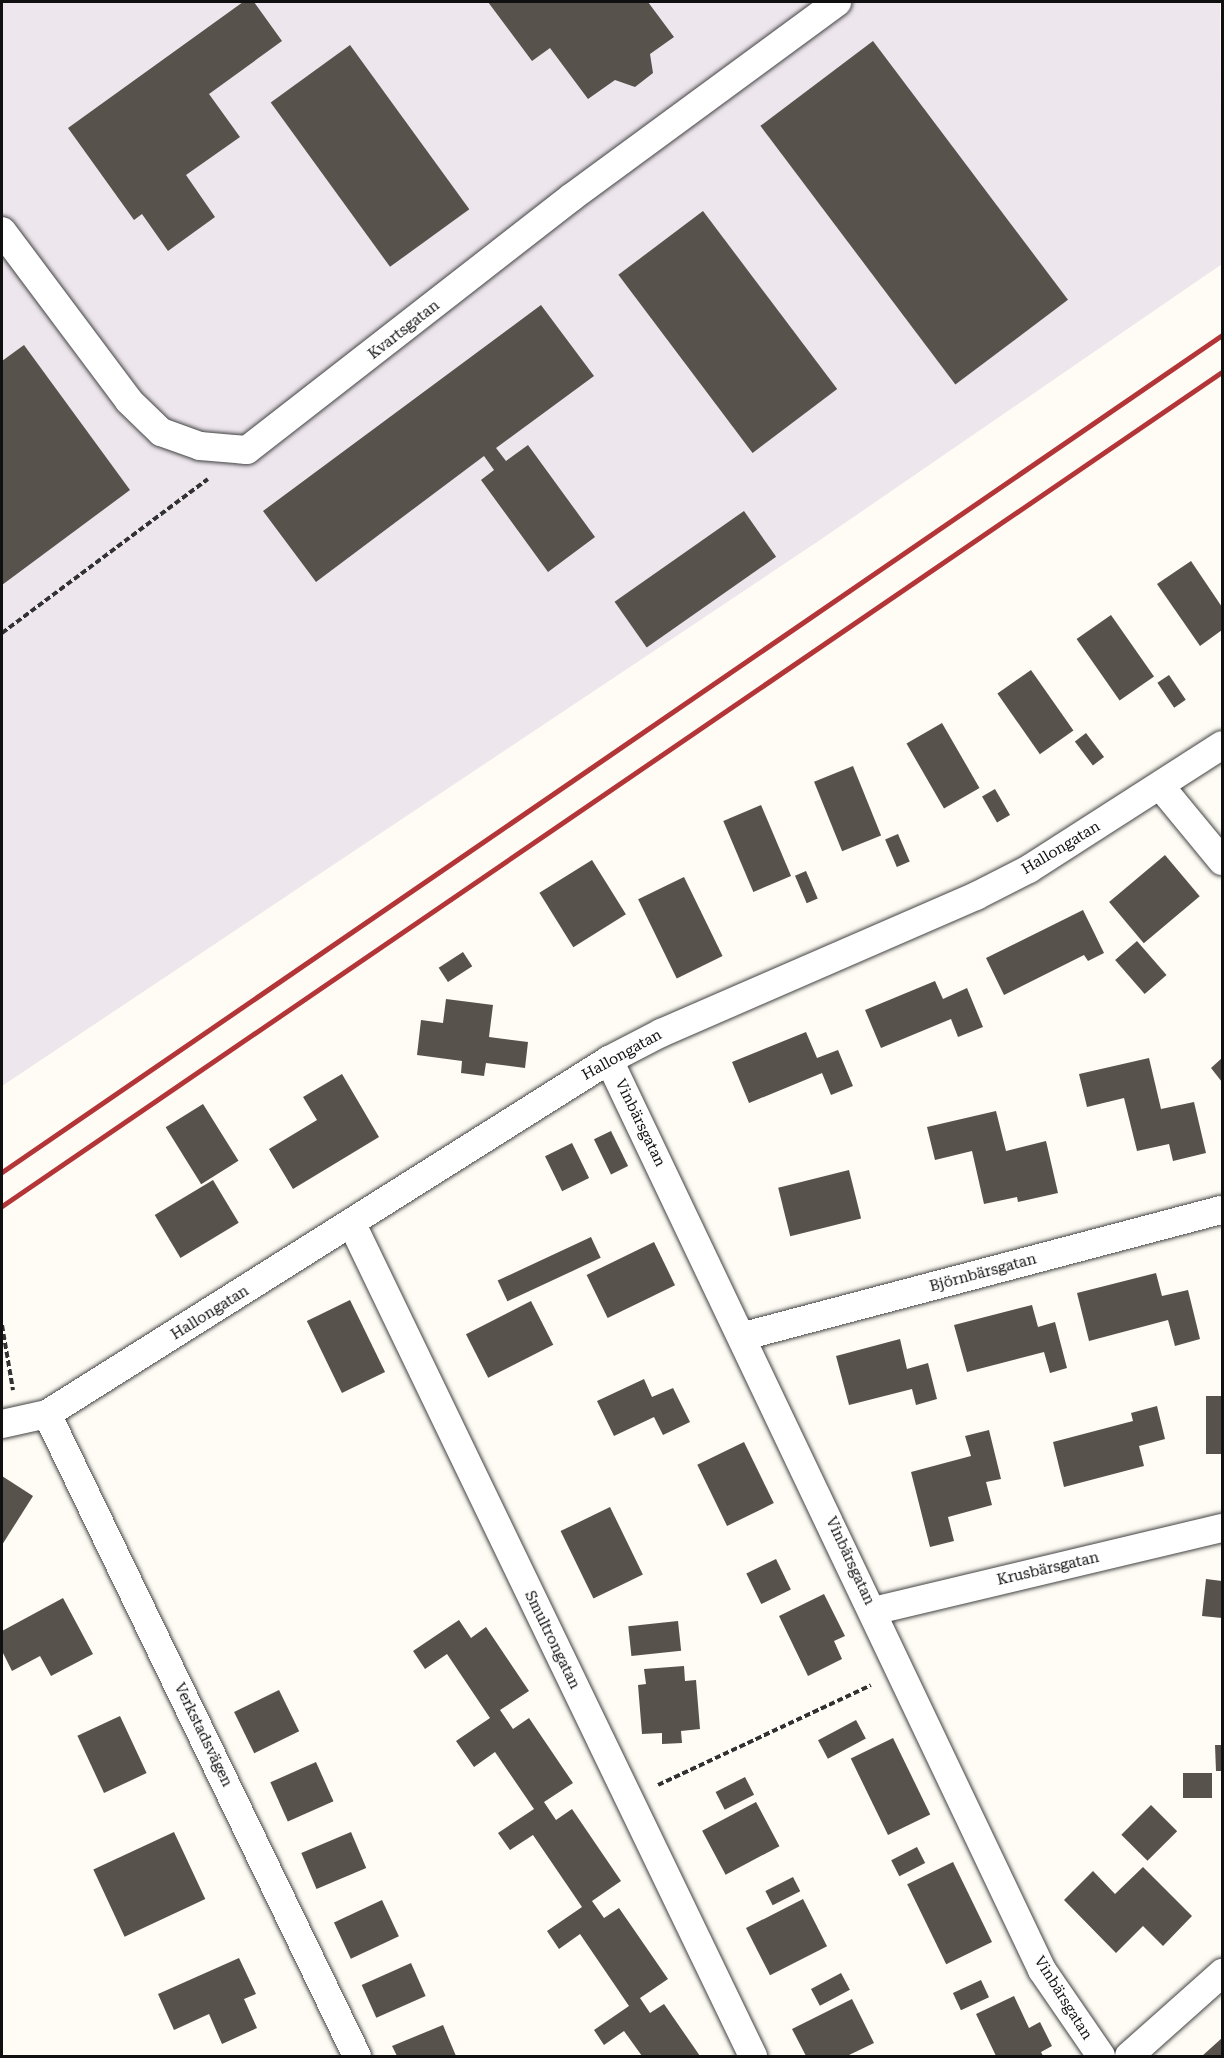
<!DOCTYPE html>
<meta charset="utf-8">
<style>
body{margin:0}
#map{position:relative;width:1224px;height:2058px;overflow:hidden;background:#fefcf4;font-family:"Roboto Serif",serif}
div>[style]{position:absolute}
[style*='--x']{left:calc(var(--x)*1px);top:calc(var(--y)*1px);width:calc(var(--w)*1px);rotate:calc(var(--a)*1deg)}
.industrial>*{inset:0;background:#ede6ed}
.building>*{inset:0;background:#58524d;transform-origin:0 0}
.path>*{height:4px;margin-top:-2px;transform-origin:0;background:repeating-linear-gradient(90deg,#323232 0 6px,transparent 0 9px)}
.roads{filter:drop-shadow(0 0 2px #434343) drop-shadow(0 0 2px #434343)}
.minor>*{height:28px;margin:-14px;padding:0 14px;transform-origin:14px;border-radius:14px;background:#fff}
.rail>*{height:4.5px;margin:-2.25px;padding:0 2.25px;transform-origin:2.25px;border-radius:2.25px;background:#b33537}
span{translate:-50% -50%;white-space:nowrap;text-align:center;line-height:1.15;-webkit-text-stroke:6px #fff;paint-order:stroke}
.street-label{font-size:15px;color:#101010}
.frame{position:absolute;inset:0;border:3px solid #101010;pointer-events:none}
</style>
<div id="map">
<div class="industrial">
<i style="clip-path:polygon(2px 2px,1220px 2px,1222px 264px,820px 540px,2px 1086px)"></i>
</div>
<div class="building">
<i style="clip-path:polygon(243px 2px,254px 2px,282px 41px,209px 94px,240px 137px,186px 175px,215px 217px,168px 251px,142px 214px,134px 220px,68px 128px)"></i>
<i style="clip-path:polygon(488px 2px,648px 2px,674px 37px,650px 54px,653px 73px,635px 87px,615px 80px,588px 99px,550px 48px,532px 61px)"></i>
<i style="left:873px;top:41px;width:324px;height:141px;rotate:53deg"></i>
<i style="left:350px;top:45px;width:203px;height:98px;rotate:54deg"></i>
<i style="left:703px;top:211px;width:223px;height:106px;rotate:53deg"></i>
<i style="clip-path:polygon(541px 305px,594px 376px,496px 448px,506px 461px,528px 445px,595px 537px,548px 572px,481px 480px,494px 470px,484px 456px,316px 582px,263px 511px)"></i>
<i style="clip-path:polygon(24px 345px,130px 490px,2px 585px,2px 361px)"></i>
<i style="left:744px;top:511px;width:56px;height:158px;rotate:55deg"></i>
<i style="clip-path:polygon(1191px 561px,1222px 607px,1222px 630px,1200px 646px,1157px 584px)"></i>
<i style="left:1111px;top:615px;width:75px;height:42px;rotate:55deg"></i>
<i style="left:1031px;top:670px;width:74px;height:41px;rotate:55deg"></i>
<i style="left:1169px;top:675px;width:30px;height:14px;rotate:56deg"></i>
<i style="left:942px;top:723px;width:75px;height:41px;rotate:60deg"></i>
<i style="left:1086px;top:733px;width:30px;height:14px;rotate:53deg"></i>
<i style="left:853px;top:766px;width:75px;height:42px;rotate:68deg"></i>
<i style="left:995px;top:789px;width:30px;height:15px;rotate:60deg"></i>
<i style="left:761px;top:805px;width:77px;height:41px;rotate:67deg"></i>
<i style="left:898px;top:834px;width:30px;height:14px;rotate:67deg"></i>
<i style="left:1165px;top:855px;width:54px;height:73px;rotate:50deg"></i>
<i style="left:592px;top:860px;width:64px;height:62px;rotate:58deg"></i>
<i style="left:806px;top:871px;width:30px;height:12px;rotate:67deg"></i>
<i style="left:684px;top:877px;width:88px;height:51px;rotate:64deg"></i>
<i style="clip-path:polygon(1083px 910px,1104px 953px,1088px 961px,1084px 955px,1004px 995px,986px 958px)"></i>
<i style="left:1137px;top:941px;width:45px;height:29px;rotate:49deg"></i>
<i style="left:463px;top:952px;width:17px;height:29px;rotate:57deg"></i>
<i style="clip-path:polygon(935px 981px,943px 999px,967px 988px,983px 1027px,958px 1037px,951px 1019px,881px 1048px,865px 1010px)"></i>
<i style="clip-path:polygon(446px 999px,493px 1005px,489px 1037px,528px 1042px,525px 1068px,486px 1063px,484px 1076px,461px 1073px,462px 1061px,417px 1055px,421px 1020px,443px 1023px)"></i>
<i style="clip-path:polygon(806px 1032px,817px 1058px,838px 1050px,853px 1086px,831px 1095px,822px 1073px,749px 1103px,732px 1062px)"></i>
<i style="clip-path:polygon(1149px 1058px,1161px 1109px,1194px 1102px,1206px 1153px,1173px 1161px,1169px 1144px,1137px 1151px,1124px 1098px,1087px 1107px,1079px 1074px)"></i>
<i style="clip-path:polygon(1222px 1058px,1222px 1082px,1211px 1068px)"></i>
<i style="clip-path:polygon(342px 1074px,379px 1137px,293px 1189px,269px 1149px,317px 1120px,303px 1097px)"></i>
<i style="left:203px;top:1104px;width:67px;height:44px;rotate:58deg"></i>
<i style="clip-path:polygon(996px 1111px,1006px 1151px,1046px 1141px,1058px 1193px,1018px 1202px,1017px 1197px,984px 1204px,972px 1151px,935px 1160px,927px 1127px)"></i>
<i style="left:611px;top:1131px;width:39px;height:19px;rotate:64deg"></i>
<i style="left:572px;top:1143px;width:39px;height:30px;rotate:64deg"></i>
<i style="left:849px;top:1170px;width:50px;height:73px;rotate:76deg"></i>
<i style="left:213px;top:1180px;width:50px;height:68px;rotate:59deg"></i>
<i style="left:591px;top:1237px;width:23px;height:103px;rotate:65deg"></i>
<i style="left:654px;top:1242px;width:48px;height:75px;rotate:64deg"></i>
<i style="clip-path:polygon(1156px 1273px,1162px 1296px,1188px 1290px,1200px 1339px,1175px 1346px,1168px 1320px,1089px 1341px,1077px 1293px)"></i>
<i style="left:350px;top:1300px;width:80px;height:48px;rotate:64deg"></i>
<i style="left:531px;top:1301px;width:49px;height:73px;rotate:63deg"></i>
<i style="clip-path:polygon(1032px 1305px,1038px 1327px,1055px 1322px,1067px 1368px,1050px 1373px,1044px 1352px,967px 1372px,954px 1325px)"></i>
<i style="clip-path:polygon(900px 1339px,907px 1369px,928px 1363px,937px 1399px,916px 1405px,912px 1389px,849px 1405px,836px 1356px)"></i>
<i style="clip-path:polygon(644px 1379px,652px 1397px,673px 1388px,690px 1422px,663px 1435px,654px 1417px,614px 1436px,597px 1401px)"></i>
<i style="left:1206px;top:1396px;width:16px;height:58px"></i>
<i style="clip-path:polygon(1157px 1406px,1165px 1439px,1139px 1446px,1144px 1466px,1064px 1487px,1053px 1442px,1133px 1421px,1131px 1413px)"></i>
<i style="clip-path:polygon(989px 1430px,1001px 1479px,986px 1482px,992px 1505px,948px 1517px,954px 1541px,930px 1547px,911px 1472px,971px 1456px,965px 1436px)"></i>
<i style="left:744px;top:1442px;width:68px;height:52px;rotate:64deg"></i>
<i style="clip-path:polygon(2px 1476px,33px 1496px,2px 1545px)"></i>
<i style="left:610px;top:1507px;width:75px;height:55px;rotate:64deg"></i>
<i style="left:776px;top:1559px;width:34px;height:33px;rotate:64deg"></i>
<i style="clip-path:polygon(1206px 1579px,1222px 1581px,1222px 1618px,1202px 1616px)"></i>
<i style="clip-path:polygon(824px 1594px,845px 1636px,834px 1641px,842px 1659px,808px 1676px,779px 1616px)"></i>
<i style="clip-path:polygon(63px 1598px,93px 1654px,51px 1676px,40px 1656px,12px 1671px,2px 1651px,2px 1631px)"></i>
<i style="clip-path:polygon(459px 1620px,471px 1638px,486px 1627px,529px 1691px,500px 1710px,513px 1729px,529px 1718px,573px 1783px,544px 1802px,556px 1820px,572px 1809px,621px 1881px,592px 1901px,604px 1918px,619px 1908px,668px 1979px,640px 1998px,650px 2013px,664px 2004px,700px 2056px,642px 2056px,624px 2031px,604px 2045px,594px 2030px,629px 2006px,580px 1934px,559px 1949px,547px 1931px,582px 1907px,533px 1835px,510px 1850px,498px 1833px,534px 1809px,495px 1752px,474px 1767px,456px 1741px,490px 1718px,447px 1654px,425px 1669px,413px 1651px)"></i>
<i style="left:678px;top:1621px;width:30px;height:50px;rotate:84deg"></i>
<i style="clip-path:polygon(684px 1666px,685px 1681px,696px 1680px,700px 1729px,681px 1731px,682px 1743px,662px 1744px,662px 1733px,642px 1734px,638px 1685px,646px 1684px,644px 1669px)"></i>
<i style="left:279px;top:1690px;width:46px;height:50px;rotate:64deg"></i>
<i style="left:120px;top:1716px;width:63px;height:47px;rotate:65deg"></i>
<i style="left:856px;top:1720px;width:21px;height:43px;rotate:62deg"></i>
<i style="left:893px;top:1738px;width:85px;height:47px;rotate:64deg"></i>
<i style="clip-path:polygon(1215px 1745px,1222px 1745px,1222px 1771px,1216px 1771px)"></i>
<i style="left:316px;top:1762px;width:43px;height:50px;rotate:66deg"></i>
<i style="left:1183px;top:1773px;width:29px;height:25px"></i>
<i style="left:745px;top:1777px;width:20px;height:33px;rotate:63deg"></i>
<i style="left:756px;top:1802px;width:50px;height:61px;rotate:62deg"></i>
<i style="left:1151px;top:1805px;width:37px;height:42px;rotate:45deg"></i>
<i style="left:174px;top:1832px;width:74px;height:89px;rotate:65deg"></i>
<i style="left:351px;top:1832px;width:39px;height:54px;rotate:67deg"></i>
<i style="left:917px;top:1847px;width:18px;height:29px;rotate:63deg"></i>
<i style="left:953px;top:1862px;width:89px;height:51px;rotate:64deg"></i>
<i style="clip-path:polygon(1143px 1867px,1192px 1916px,1163px 1946px,1143px 1926px,1116px 1953px,1064px 1900px,1093px 1871px,1115px 1894px)"></i>
<i style="left:793px;top:1877px;width:16px;height:31px;rotate:63deg"></i>
<i style="left:803px;top:1899px;width:53px;height:64px;rotate:63deg"></i>
<i style="left:382px;top:1900px;width:40px;height:53px;rotate:65deg"></i>
<i style="clip-path:polygon(239px 1958px,256px 1994px,244px 1999px,257px 2028px,222px 2044px,209px 2014px,174px 2030px,158px 1994px)"></i>
<i style="left:411px;top:1963px;width:36px;height:54px;rotate:66deg"></i>
<i style="left:841px;top:1973px;width:19px;height:34px;rotate:62deg"></i>
<i style="left:981px;top:1980px;width:19px;height:31px;rotate:65deg"></i>
<i style="clip-path:polygon(1014px 1996px,1029px 2028px,1040px 2022px,1052px 2046px,1041px 2052px,1043px 2056px,996px 2056px,976px 2014px)"></i>
<i style="clip-path:polygon(852px 1999px,874px 2043px,847px 2056px,806px 2056px,792px 2029px)"></i>
<i style="clip-path:polygon(443px 2025px,456px 2056px,397px 2056px,392px 2046px)"></i>
<i style="clip-path:polygon(1222px 2038px,1222px 2056px,1202px 2056px)"></i>
</div>
<div class="path">
<i style="--x:2;--y:633;--w:257;--a:-36.8"></i>
<i style="--x:2;--y:1325;--w:66;--a:80.4"></i>
<i style="--x:658;--y:1785;--w:235;--a:-25.1"></i>
</div>
<div class="roads">
<div class="minor">
<i style="--x:2;--y:231;--w:212;--a:53.2"></i>
<i style="--x:129;--y:401;--w:45;--a:44.1"></i>
<i style="--x:161;--y:432;--w:41;--a:19.7"></i>
<i style="--x:200;--y:446;--w:47;--a:4.9"></i>
<i style="--x:247;--y:450;--w:412;--a:-37.9"></i>
<i style="--x:572;--y:197;--w:329;--a:-36.3"></i>
<i style="--x:1161;--y:787;--w:96;--a:50.5"></i>
<i style="--x:609;--y:1060;--w:1008;--a:64.55"></i>
<i style="--x:1042;--y:1970;--w:104;--a:55.5"></i>
<i style="--x:352;--y:1224;--w:924;--a:64.27"></i>
<i style="--x:744;--y:1336;--w:494;--a:-14.8"></i>
<i style="--x:47;--y:1414;--w:713;--a:64.23"></i>
<i style="--x:2;--y:1424;--w:46;--a:-12.5"></i>
<i style="--x:47;--y:1414;--w:664;--a:-32.21"></i>
<i style="--x:609;--y:1060;--w:59;--a:-27.4"></i>
<i style="--x:661;--y:1033;--w:344;--a:-23.5"></i>
<i style="--x:976;--y:896;--w:59;--a:-27"></i>
<i style="--x:1029;--y:869;--w:229;--a:-32.7"></i>
<i style="--x:873;--y:1611;--w:359;--a:-13.4"></i>
<i style="--x:1129;--y:2056;--w:125;--a:-41.7"></i>
</div>
</div>
<div class="rail">
<i style="--x:2;--y:1172;--w:1480;--a:-34.45"></i>
<i style="--x:2;--y:1206;--w:1478;--a:-34.36"></i>
</div>
<div class="street-label">
<span style="left:404px;top:330px;rotate:-38deg">Kvartsgatan</span>
<span style="left:1061px;top:848px;rotate:-31deg">Hallongatan</span>
<span style="left:622px;top:1055px;rotate:-29deg">Hallongatan</span>
<span style="left:640px;top:1123px;rotate:64deg">Vinbärsgatan</span>
<span style="left:983px;top:1273px;rotate:-15deg">Björnbärsgatan</span>
<span style="left:210px;top:1313px;rotate:-32deg">Hallongatan</span>
<span style="left:850px;top:1561px;rotate:65deg">Vinbärsgatan</span>
<span style="left:1048px;top:1569px;rotate:-13deg">Krusbärsgatan</span>
<span style="left:552px;top:1640px;rotate:64deg">Smultrongatan</span>
<span style="left:203px;top:1735px;rotate:64deg">Verkstadsvägen</span>
<span style="left:1063px;top:1998px;rotate:58deg">Vinbärsgatan</span>
</div>
<div class="frame"></div>
</div>
